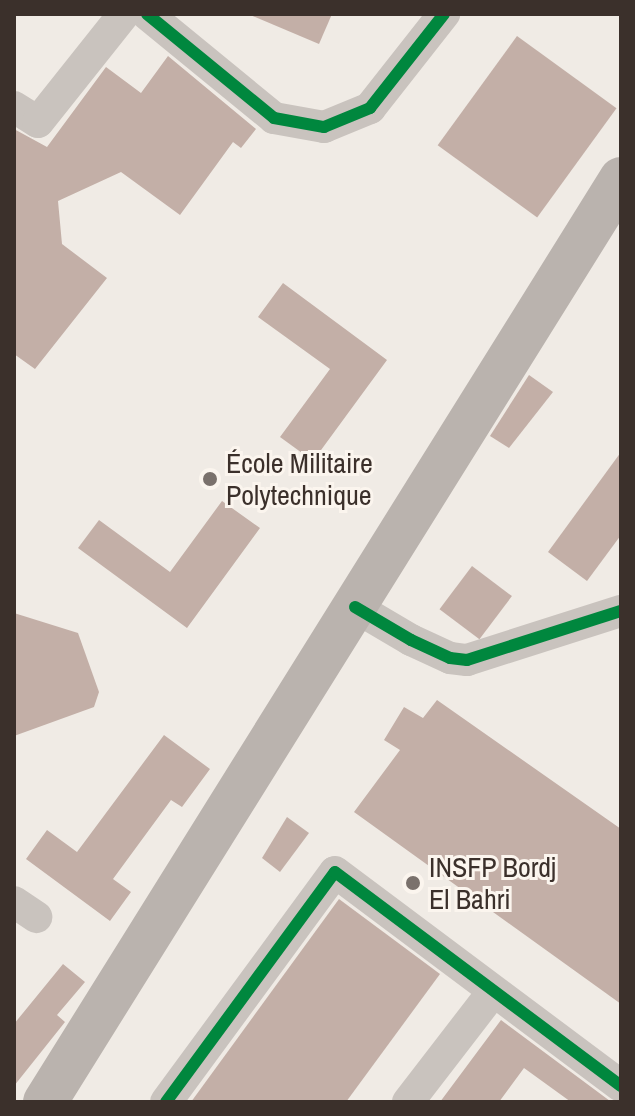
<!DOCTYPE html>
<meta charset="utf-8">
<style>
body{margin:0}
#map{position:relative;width:635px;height:1116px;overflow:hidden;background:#f0ebe5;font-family:"Archivo Narrow",sans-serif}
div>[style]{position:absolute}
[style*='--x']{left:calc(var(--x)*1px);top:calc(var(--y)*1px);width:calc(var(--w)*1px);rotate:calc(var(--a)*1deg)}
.building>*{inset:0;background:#c3afa7;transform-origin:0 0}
.minor>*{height:32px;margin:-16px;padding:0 16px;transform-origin:16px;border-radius:16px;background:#c9c3be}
.secondary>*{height:44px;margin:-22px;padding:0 22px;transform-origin:22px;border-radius:22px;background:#bab3ae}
.cycleway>*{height:12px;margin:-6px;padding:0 6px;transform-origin:6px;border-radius:6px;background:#00873e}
.dots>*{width:22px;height:22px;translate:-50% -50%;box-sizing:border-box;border:4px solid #fbf5ee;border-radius:50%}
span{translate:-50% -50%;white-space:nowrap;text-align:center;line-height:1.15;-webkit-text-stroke:6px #fbf5ee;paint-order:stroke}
.poi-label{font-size:28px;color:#3b302b}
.left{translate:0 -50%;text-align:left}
.frame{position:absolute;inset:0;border:16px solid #3b302b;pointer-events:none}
</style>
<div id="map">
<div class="building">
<i style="clip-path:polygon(248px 14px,332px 14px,319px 44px)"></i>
<i style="left:517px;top:36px;width:123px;height:135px;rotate:36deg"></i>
<i style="clip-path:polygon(168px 56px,256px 129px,241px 148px,233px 142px,180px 215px,121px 172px,58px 201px,62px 244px,107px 278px,35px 369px,14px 354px,14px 129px,47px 147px,106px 67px,141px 93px)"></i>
<i style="clip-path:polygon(283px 283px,387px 360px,313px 461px,280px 437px,330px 369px,258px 317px)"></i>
<i style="clip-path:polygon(529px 375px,553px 392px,509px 448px,490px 436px)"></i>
<i style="clip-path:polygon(621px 452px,621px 535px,587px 581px,548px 552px)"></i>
<i style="clip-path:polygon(222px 501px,260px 528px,187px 628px,78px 548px,99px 520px,170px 572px)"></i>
<i style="left:472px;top:566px;width:50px;height:54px;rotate:37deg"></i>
<i style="clip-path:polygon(14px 613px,78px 633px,99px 692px,94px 707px,14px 736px)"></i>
<i style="clip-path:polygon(437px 700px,621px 829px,621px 1004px,354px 812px,400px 750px,384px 740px,404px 707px,423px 718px)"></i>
<i style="clip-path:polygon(164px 735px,210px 769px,182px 807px,171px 800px,113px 879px,131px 892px,110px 921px,26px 859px,47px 830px,77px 852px)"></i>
<i style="clip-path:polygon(287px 817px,309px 833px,280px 872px,262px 858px)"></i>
<i style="clip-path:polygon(339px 899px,440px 974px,346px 1102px,191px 1102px)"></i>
<i style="clip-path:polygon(63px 964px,85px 982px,57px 1015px,65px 1022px,14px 1086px,14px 1024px)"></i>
<i style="clip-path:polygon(501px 1020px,610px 1101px,611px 1102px,571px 1102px,524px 1068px,499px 1102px,440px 1102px)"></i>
</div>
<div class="minor">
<i style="--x:147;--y:14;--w:164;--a:39.3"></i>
<i style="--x:274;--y:118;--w:51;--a:10.2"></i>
<i style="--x:324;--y:127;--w:50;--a:-22.4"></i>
<i style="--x:370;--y:108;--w:120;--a:-51.8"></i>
<i style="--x:14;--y:107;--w:28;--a:32"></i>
<i style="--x:38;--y:122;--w:138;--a:-51.5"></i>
<i style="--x:355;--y:607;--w:65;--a:30.5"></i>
<i style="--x:411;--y:640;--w:43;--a:24.8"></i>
<i style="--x:450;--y:658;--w:17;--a:7"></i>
<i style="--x:467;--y:660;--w:162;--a:-17.7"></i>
<i style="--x:14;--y:902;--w:27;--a:34"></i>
<i style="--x:166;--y:1102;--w:285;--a:-53.7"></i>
<i style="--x:335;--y:872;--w:357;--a:36.8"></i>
<i style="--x:408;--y:1102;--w:138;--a:-52.4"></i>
</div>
<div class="secondary">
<i style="--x:45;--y:1102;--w:1088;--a:-58.03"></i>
</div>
<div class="cycleway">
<i style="--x:147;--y:14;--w:164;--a:39.3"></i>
<i style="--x:274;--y:118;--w:51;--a:10.2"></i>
<i style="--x:324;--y:127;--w:50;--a:-22.4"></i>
<i style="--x:370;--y:108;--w:120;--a:-51.8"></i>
<i style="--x:355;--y:607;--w:65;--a:30.5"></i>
<i style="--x:411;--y:640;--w:43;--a:24.8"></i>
<i style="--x:450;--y:658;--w:17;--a:7"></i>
<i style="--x:467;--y:660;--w:162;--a:-17.7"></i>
<i style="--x:166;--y:1102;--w:285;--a:-53.7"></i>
<i style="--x:335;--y:872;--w:357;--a:36.8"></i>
</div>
<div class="dots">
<i style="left:210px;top:479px;background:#7a716c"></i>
<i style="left:413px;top:883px;background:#7a716c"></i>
</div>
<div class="poi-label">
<span class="left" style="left:226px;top:479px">École Militaire<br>Polytechnique</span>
<span class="left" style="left:429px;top:883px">INSFP Bordj<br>El Bahri</span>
</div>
<div class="frame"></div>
</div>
